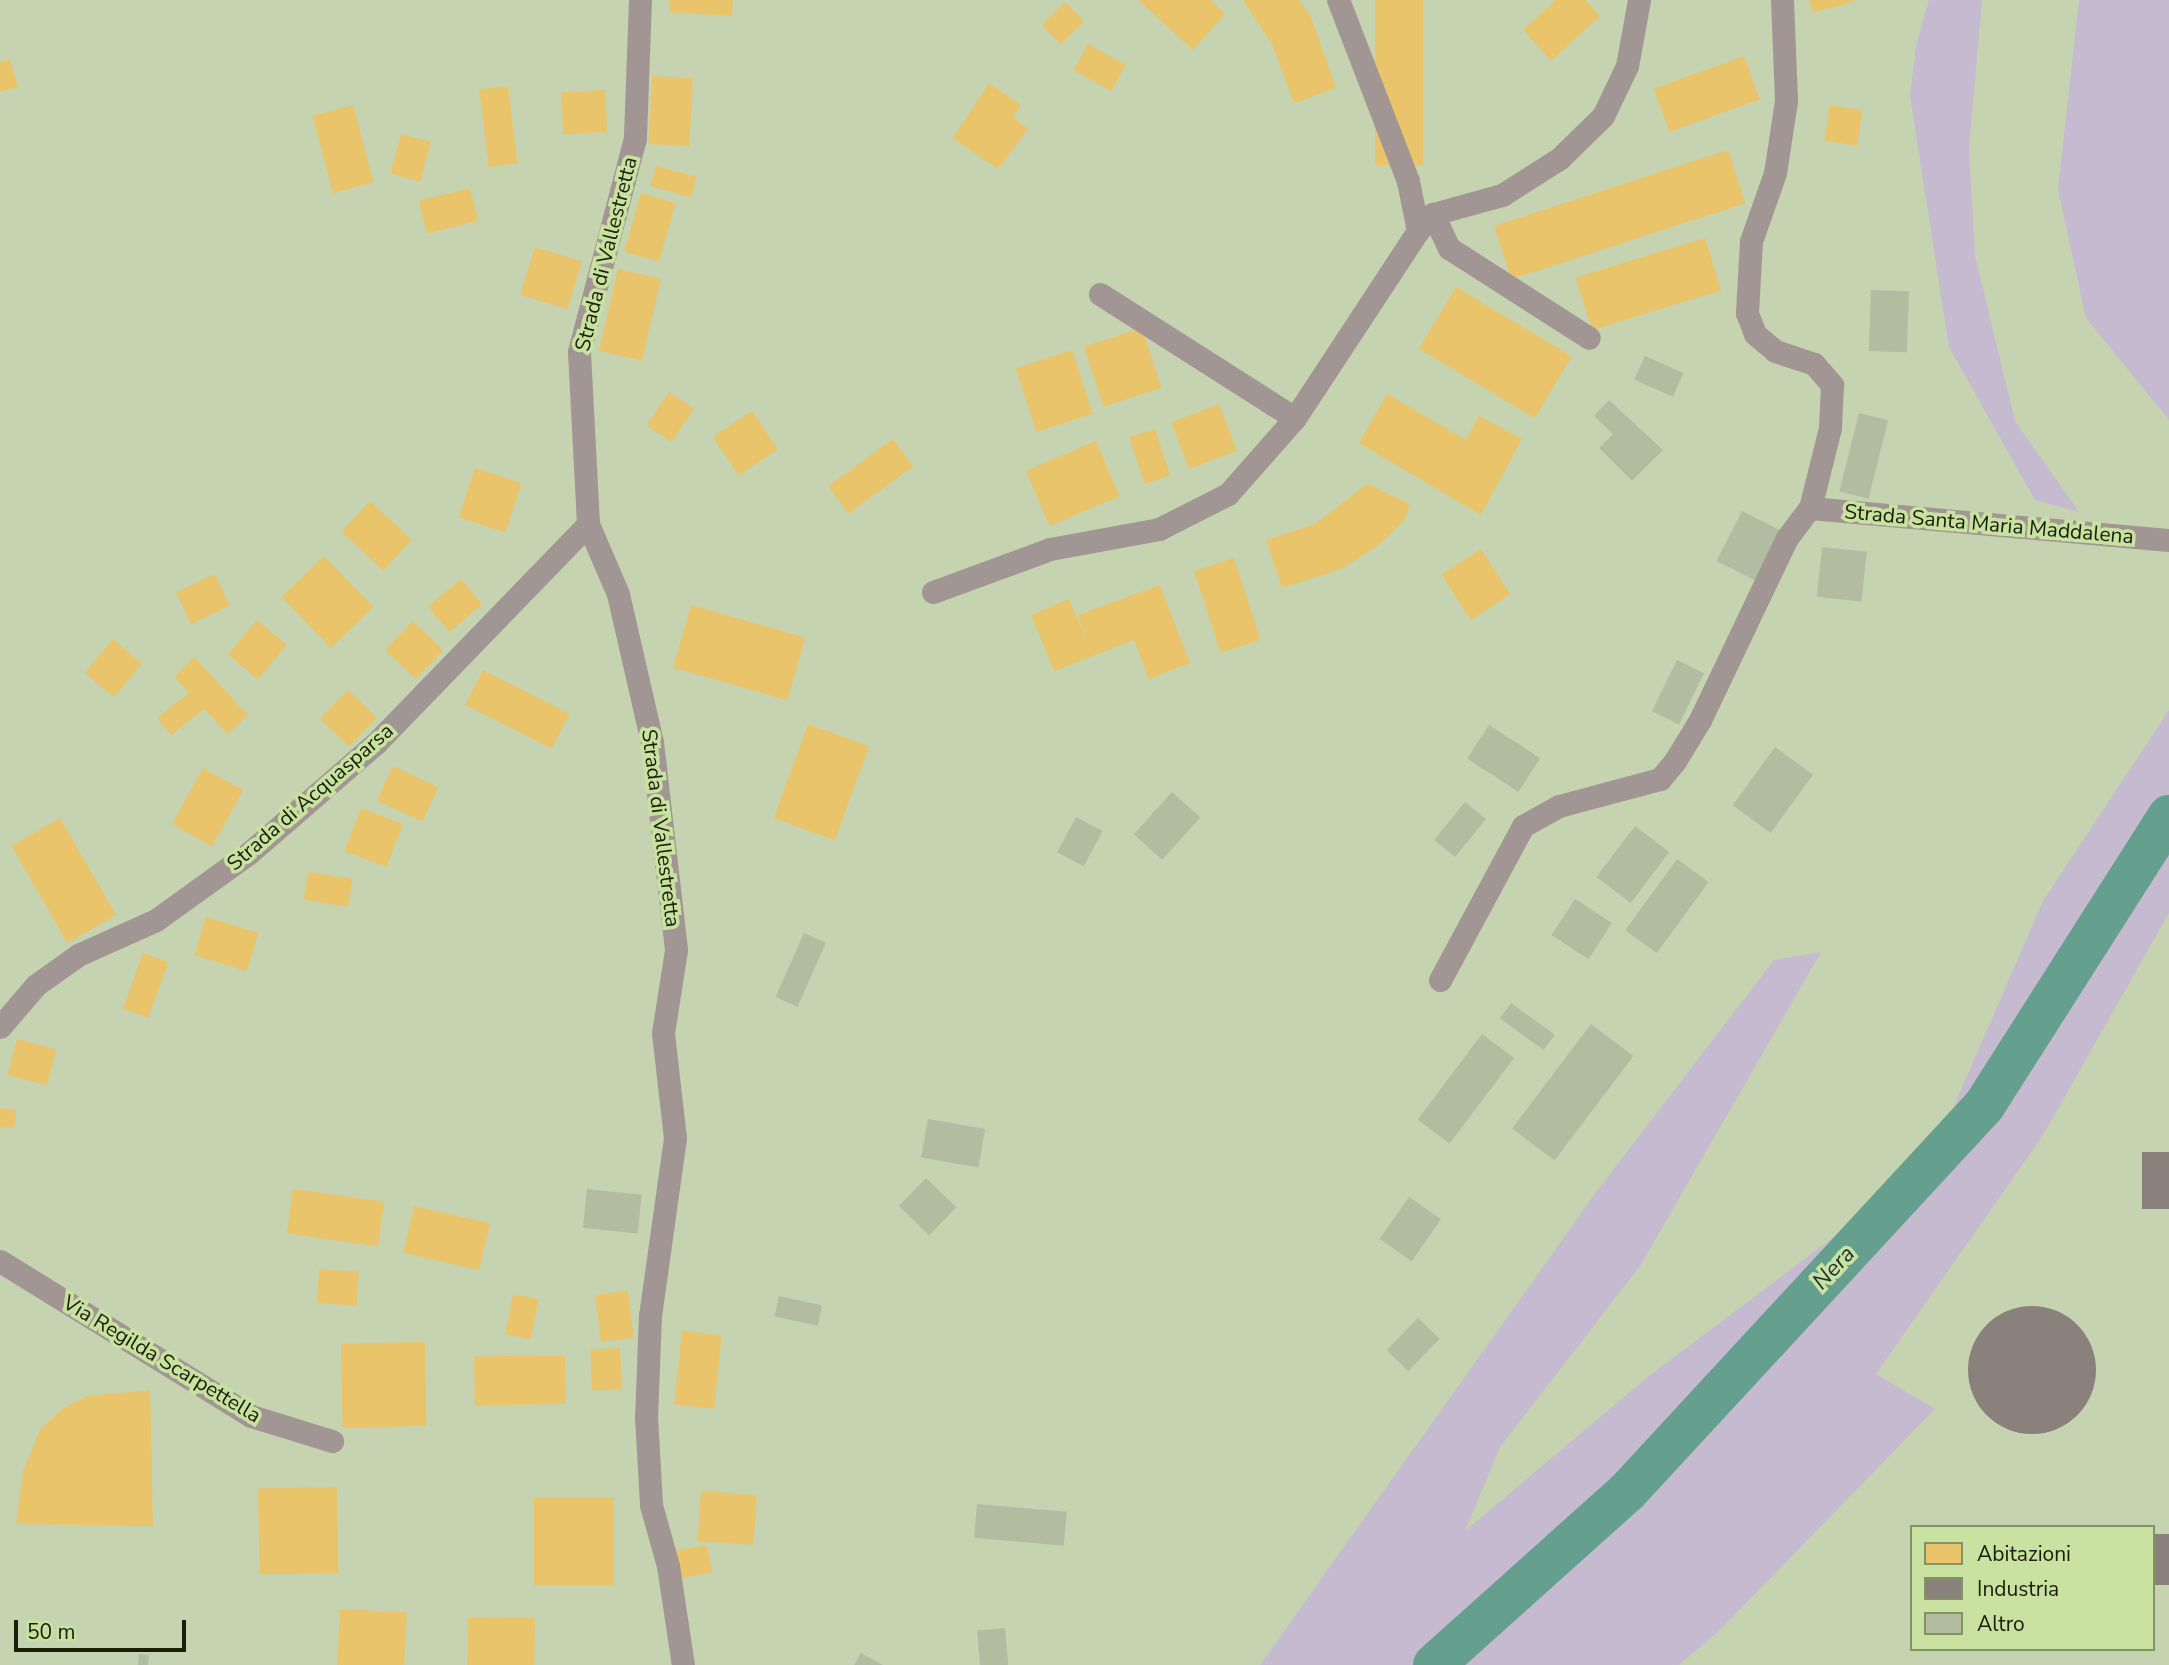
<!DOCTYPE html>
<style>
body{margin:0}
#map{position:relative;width:2169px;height:1665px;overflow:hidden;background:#c6d3b0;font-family:"Nunito Sans",sans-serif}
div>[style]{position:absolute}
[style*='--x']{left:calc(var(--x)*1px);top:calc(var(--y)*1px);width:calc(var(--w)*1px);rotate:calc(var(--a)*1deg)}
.green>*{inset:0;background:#c5bad0}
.homes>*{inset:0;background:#e9c46a;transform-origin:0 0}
.industry>*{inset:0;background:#8a817c;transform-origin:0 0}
.round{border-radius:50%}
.river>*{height:42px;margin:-21px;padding:0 21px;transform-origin:21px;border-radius:21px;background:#65a08f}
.building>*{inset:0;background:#b1bca0;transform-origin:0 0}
.street>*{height:23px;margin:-11.5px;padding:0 11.5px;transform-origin:11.5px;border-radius:11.5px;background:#a19693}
span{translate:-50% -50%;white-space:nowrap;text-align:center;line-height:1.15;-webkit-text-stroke:7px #cae2a1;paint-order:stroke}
.street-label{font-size:21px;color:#171f06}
.water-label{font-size:23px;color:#1a3330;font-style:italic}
.legend{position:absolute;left:1910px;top:1525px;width:245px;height:126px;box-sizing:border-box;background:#cae2a1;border:2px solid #829463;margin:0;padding:9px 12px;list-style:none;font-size:21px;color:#171f06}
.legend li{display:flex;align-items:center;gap:14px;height:35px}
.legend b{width:35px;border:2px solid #829463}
.scale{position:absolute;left:14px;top:1620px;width:172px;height:32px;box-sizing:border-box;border:4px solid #171f06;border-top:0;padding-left:9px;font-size:21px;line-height:24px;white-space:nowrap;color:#171f06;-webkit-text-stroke:5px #cae2a1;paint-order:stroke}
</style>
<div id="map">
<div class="green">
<i style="clip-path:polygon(1929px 0,1982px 0,1969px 148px,1975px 256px,2015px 421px,2079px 512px,2035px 500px,1949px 347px,1910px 96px,1916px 46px)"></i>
<i style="clip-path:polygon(2079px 0,2169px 0,2169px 420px,2086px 318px,2058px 190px)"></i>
<i style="clip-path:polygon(2169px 710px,2169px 913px,2043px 1135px,1876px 1374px,1935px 1409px,1719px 1631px,1679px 1665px,1260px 1665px,1597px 1191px,1774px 960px,1821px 952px,1640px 1266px,1500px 1447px,1465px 1531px,1649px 1376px,1928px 1166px,2043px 901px)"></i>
</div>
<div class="homes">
<i style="clip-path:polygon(670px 0,733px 0,732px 16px,669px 12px)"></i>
<i style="clip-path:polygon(1138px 0,1210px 0,1225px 14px,1193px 50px)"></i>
<i style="clip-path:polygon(1243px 0,1299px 0,1311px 17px,1336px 88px,1294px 103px,1272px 44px)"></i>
<i style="left:1375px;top:0;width:48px;height:165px"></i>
<i style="clip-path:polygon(1556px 0,1585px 0,1600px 16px,1551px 61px,1523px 30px)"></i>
<i style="clip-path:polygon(1809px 0,1854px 0,1855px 1px,1813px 13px)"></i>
<i style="left:1065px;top:2px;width:27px;height:33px;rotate:45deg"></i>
<i style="left:1088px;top:44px;width:43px;height:30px;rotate:29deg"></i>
<i style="left:1744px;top:56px;width:46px;height:96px;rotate:70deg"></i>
<i style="clip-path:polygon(10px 59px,18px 87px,0 92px,0 62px)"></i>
<i style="left:652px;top:76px;width:41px;height:68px;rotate:3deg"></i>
<i style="clip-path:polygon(989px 83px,1021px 105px,1013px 117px,1028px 129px,998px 169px,953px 138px)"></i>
<i style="left:508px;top:86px;width:78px;height:29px;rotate:83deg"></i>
<i style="left:605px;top:90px;width:42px;height:44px;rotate:87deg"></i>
<i style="left:353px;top:105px;width:80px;height:42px;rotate:75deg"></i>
<i style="left:1830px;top:105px;width:33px;height:36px;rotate:9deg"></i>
<i style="left:401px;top:134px;width:31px;height:41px;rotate:15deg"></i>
<i style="left:1728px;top:150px;width:56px;height:246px;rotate:72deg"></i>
<i style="left:656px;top:166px;width:42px;height:21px;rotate:15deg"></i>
<i style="left:470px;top:188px;width:34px;height:53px;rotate:76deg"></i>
<i style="left:641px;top:193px;width:36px;height:61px;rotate:16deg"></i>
<i style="left:1705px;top:238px;width:55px;height:135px;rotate:73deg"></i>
<i style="left:535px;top:247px;width:49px;height:50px;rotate:17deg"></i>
<i style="left:618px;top:269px;width:44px;height:84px;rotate:13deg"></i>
<i style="left:1456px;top:287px;width:135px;height:72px;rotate:31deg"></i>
<i style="left:1142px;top:328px;width:63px;height:61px;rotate:72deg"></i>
<i style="left:1072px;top:350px;width:67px;height:59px;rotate:72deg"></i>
<i style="left:669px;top:392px;width:30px;height:40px;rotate:34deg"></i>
<i style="clip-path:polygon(1387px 394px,1466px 440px,1479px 416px,1522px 439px,1481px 515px,1359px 443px)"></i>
<i style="left:1219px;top:404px;width:50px;height:51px;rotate:69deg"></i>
<i style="left:752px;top:411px;width:46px;height:47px;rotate:56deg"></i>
<i style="left:1155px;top:429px;width:49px;height:27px;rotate:72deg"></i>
<i style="left:893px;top:439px;width:34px;height:80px;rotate:54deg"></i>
<i style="left:1096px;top:441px;width:60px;height:76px;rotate:67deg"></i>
<i style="left:475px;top:468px;width:49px;height:52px;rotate:18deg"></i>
<i style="clip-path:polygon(1367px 484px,1410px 504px,1404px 521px,1379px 545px,1341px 569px,1282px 588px,1266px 540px,1315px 524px)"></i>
<i style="left:370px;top:501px;width:57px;height:42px;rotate:43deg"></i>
<i style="left:1481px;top:549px;width:54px;height:47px;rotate:57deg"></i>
<i style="left:324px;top:556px;width:71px;height:59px;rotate:46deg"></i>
<i style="left:1234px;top:558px;width:86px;height:42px;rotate:72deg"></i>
<i style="left:215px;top:574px;width:35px;height:43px;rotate:65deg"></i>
<i style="left:461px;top:579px;width:33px;height:43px;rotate:50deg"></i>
<i style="clip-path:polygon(1160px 585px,1190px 663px,1149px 679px,1134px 640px,1054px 671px,1031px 615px,1069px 599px,1087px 641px,1078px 615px)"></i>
<i style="left:691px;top:605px;width:119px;height:65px;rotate:16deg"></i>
<i style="left:257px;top:620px;width:39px;height:45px;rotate:40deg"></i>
<i style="left:413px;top:621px;width:42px;height:40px;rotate:44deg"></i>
<i style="left:113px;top:639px;width:38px;height:44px;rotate:40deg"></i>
<i style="clip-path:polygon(194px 657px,248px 715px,228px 734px,204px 709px,171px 735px,157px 718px,189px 693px,174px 677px)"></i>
<i style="left:483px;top:670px;width:97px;height:39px;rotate:27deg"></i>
<i style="left:348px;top:690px;width:40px;height:40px;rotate:44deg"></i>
<i style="left:808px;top:724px;width:65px;height:100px;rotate:20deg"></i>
<i style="left:393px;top:766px;width:50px;height:38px;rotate:25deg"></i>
<i style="left:203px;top:768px;width:46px;height:64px;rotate:29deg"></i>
<i style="left:361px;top:808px;width:45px;height:46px;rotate:21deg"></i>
<i style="left:60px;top:818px;width:112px;height:56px;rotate:60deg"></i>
<i style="left:308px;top:872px;width:45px;height:28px;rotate:9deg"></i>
<i style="left:206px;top:917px;width:55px;height:40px;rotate:17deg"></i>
<i style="left:143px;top:953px;width:27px;height:59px;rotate:20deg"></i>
<i style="left:17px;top:1039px;width:41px;height:37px;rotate:15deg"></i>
<i style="clip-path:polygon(0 1108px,16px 1110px,14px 1128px,0 1127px)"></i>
<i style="left:293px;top:1189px;width:92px;height:45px;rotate:8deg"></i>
<i style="left:414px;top:1206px;width:78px;height:48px;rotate:13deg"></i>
<i style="left:319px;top:1269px;width:40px;height:34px;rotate:4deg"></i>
<i style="left:628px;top:1291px;width:47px;height:33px;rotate:83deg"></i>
<i style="left:513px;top:1294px;width:26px;height:41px;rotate:11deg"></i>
<i style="left:682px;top:1331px;width:40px;height:74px;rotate:6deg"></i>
<i style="left:425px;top:1342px;width:84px;height:84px;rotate:89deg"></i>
<i style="left:620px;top:1348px;width:41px;height:30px;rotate:87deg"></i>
<i style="left:565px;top:1355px;width:49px;height:91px;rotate:89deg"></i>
<i style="clip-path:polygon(150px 1390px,153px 1526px,16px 1524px,23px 1471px,40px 1430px,63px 1408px,88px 1396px)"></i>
<i style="left:337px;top:1487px;width:86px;height:79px;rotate:89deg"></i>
<i style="left:701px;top:1491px;width:56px;height:50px;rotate:4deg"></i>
<i style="left:534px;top:1497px;width:80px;height:88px"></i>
<i style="left:707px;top:1545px;width:28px;height:33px;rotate:80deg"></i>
<i style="left:340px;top:1609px;width:67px;height:56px;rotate:3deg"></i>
<i style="left:468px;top:1617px;width:67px;height:48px;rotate:1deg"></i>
</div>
<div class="industry">
<i style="left:2142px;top:1152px;width:27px;height:57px"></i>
<i class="round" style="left:1968px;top:1306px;width:128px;height:128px"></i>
<i style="left:2153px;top:1534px;width:16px;height:51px"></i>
</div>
<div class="river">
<i style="--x:1434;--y:1665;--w:259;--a:-41.9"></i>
<i style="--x:1627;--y:1492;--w:526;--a:-47.24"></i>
<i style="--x:1984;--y:1106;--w:344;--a:-57.5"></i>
</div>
<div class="building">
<i style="left:1871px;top:290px;width:38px;height:61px;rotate:2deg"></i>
<i style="left:1645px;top:356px;width:42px;height:26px;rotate:24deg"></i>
<i style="clip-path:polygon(1609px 400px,1663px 450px,1632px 481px,1599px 448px,1613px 434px,1594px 416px)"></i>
<i style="left:1859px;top:413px;width:30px;height:81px;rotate:14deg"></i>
<i style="left:1742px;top:511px;width:45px;height:56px;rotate:27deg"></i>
<i style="left:1822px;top:547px;width:45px;height:50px;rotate:6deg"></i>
<i style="left:1677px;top:660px;width:30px;height:57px;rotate:26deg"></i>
<i style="left:1489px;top:725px;width:61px;height:40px;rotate:33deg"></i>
<i style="left:1775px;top:747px;width:47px;height:72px;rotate:36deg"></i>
<i style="left:1172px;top:792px;width:38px;height:57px;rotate:42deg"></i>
<i style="left:1465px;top:802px;width:27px;height:49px;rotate:39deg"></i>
<i style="left:1076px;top:817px;width:30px;height:40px;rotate:28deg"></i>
<i style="left:1635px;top:826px;width:43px;height:64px;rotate:37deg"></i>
<i style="left:1677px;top:859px;width:39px;height:88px;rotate:36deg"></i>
<i style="left:1575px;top:899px;width:44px;height:43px;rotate:33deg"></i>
<i style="left:804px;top:933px;width:24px;height:70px;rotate:24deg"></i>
<i style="left:1511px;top:1003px;width:54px;height:19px;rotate:36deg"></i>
<i style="left:1591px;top:1024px;width:53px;height:131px;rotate:37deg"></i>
<i style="left:1482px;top:1034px;width:40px;height:107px;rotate:37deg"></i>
<i style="left:928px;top:1119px;width:58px;height:39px;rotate:10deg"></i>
<i style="left:926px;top:1178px;width:42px;height:39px;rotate:44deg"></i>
<i style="left:587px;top:1189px;width:55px;height:39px;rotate:6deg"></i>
<i style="left:1409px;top:1197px;width:39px;height:51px;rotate:35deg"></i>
<i style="left:779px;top:1296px;width:44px;height:21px;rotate:12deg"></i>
<i style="left:1418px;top:1318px;width:30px;height:45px;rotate:44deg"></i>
<i style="left:977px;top:1504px;width:90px;height:34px;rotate:5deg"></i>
<i style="left:1005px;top:1628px;width:37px;height:28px;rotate:85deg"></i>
<i style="clip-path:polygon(861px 1653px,883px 1665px,854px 1665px)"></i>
<i style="left:139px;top:1654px;width:10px;height:11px;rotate:6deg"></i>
</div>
<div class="street">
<i style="--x:640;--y:0;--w:138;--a:92.1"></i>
<i style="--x:635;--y:138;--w:221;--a:104.7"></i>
<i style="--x:579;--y:352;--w:172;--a:87"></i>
<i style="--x:588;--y:524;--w:76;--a:66.8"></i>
<i style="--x:618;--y:594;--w:152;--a:77.1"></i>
<i style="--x:652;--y:742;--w:209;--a:83.4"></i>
<i style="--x:676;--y:950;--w:84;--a:98.9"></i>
<i style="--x:663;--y:1033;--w:106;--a:83.5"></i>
<i style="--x:675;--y:1138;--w:179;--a:98"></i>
<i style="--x:650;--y:1315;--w:102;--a:92.2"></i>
<i style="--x:646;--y:1417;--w:88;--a:86.7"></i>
<i style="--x:651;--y:1505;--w:63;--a:74.4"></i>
<i style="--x:668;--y:1566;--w:100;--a:81.4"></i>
<i style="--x:1782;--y:0;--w:101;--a:87.7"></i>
<i style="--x:1786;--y:101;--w:73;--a:98.7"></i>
<i style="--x:1775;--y:173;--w:72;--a:109.4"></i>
<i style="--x:1751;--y:241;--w:72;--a:93.2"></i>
<i style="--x:1747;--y:313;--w:22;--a:69"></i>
<i style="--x:1755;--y:334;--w:26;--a:40"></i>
<i style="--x:1775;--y:351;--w:41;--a:18.4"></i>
<i style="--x:1814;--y:364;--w:28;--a:49"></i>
<i style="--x:1832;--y:385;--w:43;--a:92.7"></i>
<i style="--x:1830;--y:428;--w:82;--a:104"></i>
<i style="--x:1433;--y:214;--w:38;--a:65"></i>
<i style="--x:1449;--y:248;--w:166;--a:32.7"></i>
<i style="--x:1418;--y:231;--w:23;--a:-49"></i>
<i style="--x:1433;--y:214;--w:72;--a:-15.4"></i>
<i style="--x:1502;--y:195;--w:69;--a:-32.5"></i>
<i style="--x:1560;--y:158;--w:60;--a:-44.3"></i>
<i style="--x:1603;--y:116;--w:55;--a:-64.4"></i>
<i style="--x:1627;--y:66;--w:67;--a:-79.7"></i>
<i style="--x:1100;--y:294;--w:231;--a:32.5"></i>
<i style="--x:933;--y:592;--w:125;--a:-20.2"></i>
<i style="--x:1050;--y:549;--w:111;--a:-10.4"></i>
<i style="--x:1159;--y:529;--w:77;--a:-26.9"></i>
<i style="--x:1228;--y:494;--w:101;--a:-48.6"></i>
<i style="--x:1295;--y:418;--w:224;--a:-56.7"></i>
<i style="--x:1418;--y:231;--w:51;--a:-101.3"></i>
<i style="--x:1408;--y:181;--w:194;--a:-111.1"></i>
<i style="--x:1440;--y:980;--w:175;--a:-61.7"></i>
<i style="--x:1523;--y:826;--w:41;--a:-29.1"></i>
<i style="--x:1559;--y:806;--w:105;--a:-15"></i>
<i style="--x:1660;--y:779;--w:23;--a:-50"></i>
<i style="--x:1675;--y:761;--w:48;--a:-58.6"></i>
<i style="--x:1700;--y:720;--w:202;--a:-64.5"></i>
<i style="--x:1787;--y:538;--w:38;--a:-53"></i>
<i style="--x:1810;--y:508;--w:360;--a:5.1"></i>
<i style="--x:0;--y:1027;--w:55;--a:-49.4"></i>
<i style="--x:36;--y:985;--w:52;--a:-35.5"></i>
<i style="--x:78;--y:955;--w:85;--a:-24.2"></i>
<i style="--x:156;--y:920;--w:115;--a:-35.8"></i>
<i style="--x:249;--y:853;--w:168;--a:-40.9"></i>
<i style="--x:376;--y:743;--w:305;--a:-45.9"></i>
<i style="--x:0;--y:1261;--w:295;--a:31.7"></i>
<i style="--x:251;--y:1416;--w:85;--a:17.2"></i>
</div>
<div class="street-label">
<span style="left:606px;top:254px;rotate:-76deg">Strada di Vallestretta</span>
<span style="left:1989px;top:524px;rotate:5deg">Strada Santa Maria Maddalena</span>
<span style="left:310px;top:797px;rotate:-41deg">Strada di Acquasparsa</span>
<span style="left:661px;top:828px;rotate:83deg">Strada di Vallestretta</span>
<span style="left:162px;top:1359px;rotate:31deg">Via Regilda Scarpettella</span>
</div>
<div class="water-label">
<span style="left:1834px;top:1268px;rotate:-47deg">Nera</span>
</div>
<ul class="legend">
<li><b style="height:19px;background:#e9c46a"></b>Abitazioni</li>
<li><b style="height:19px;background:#8a817c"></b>Industria</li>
<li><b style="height:19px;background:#b1bca0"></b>Altro</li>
</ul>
<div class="scale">50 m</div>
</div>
